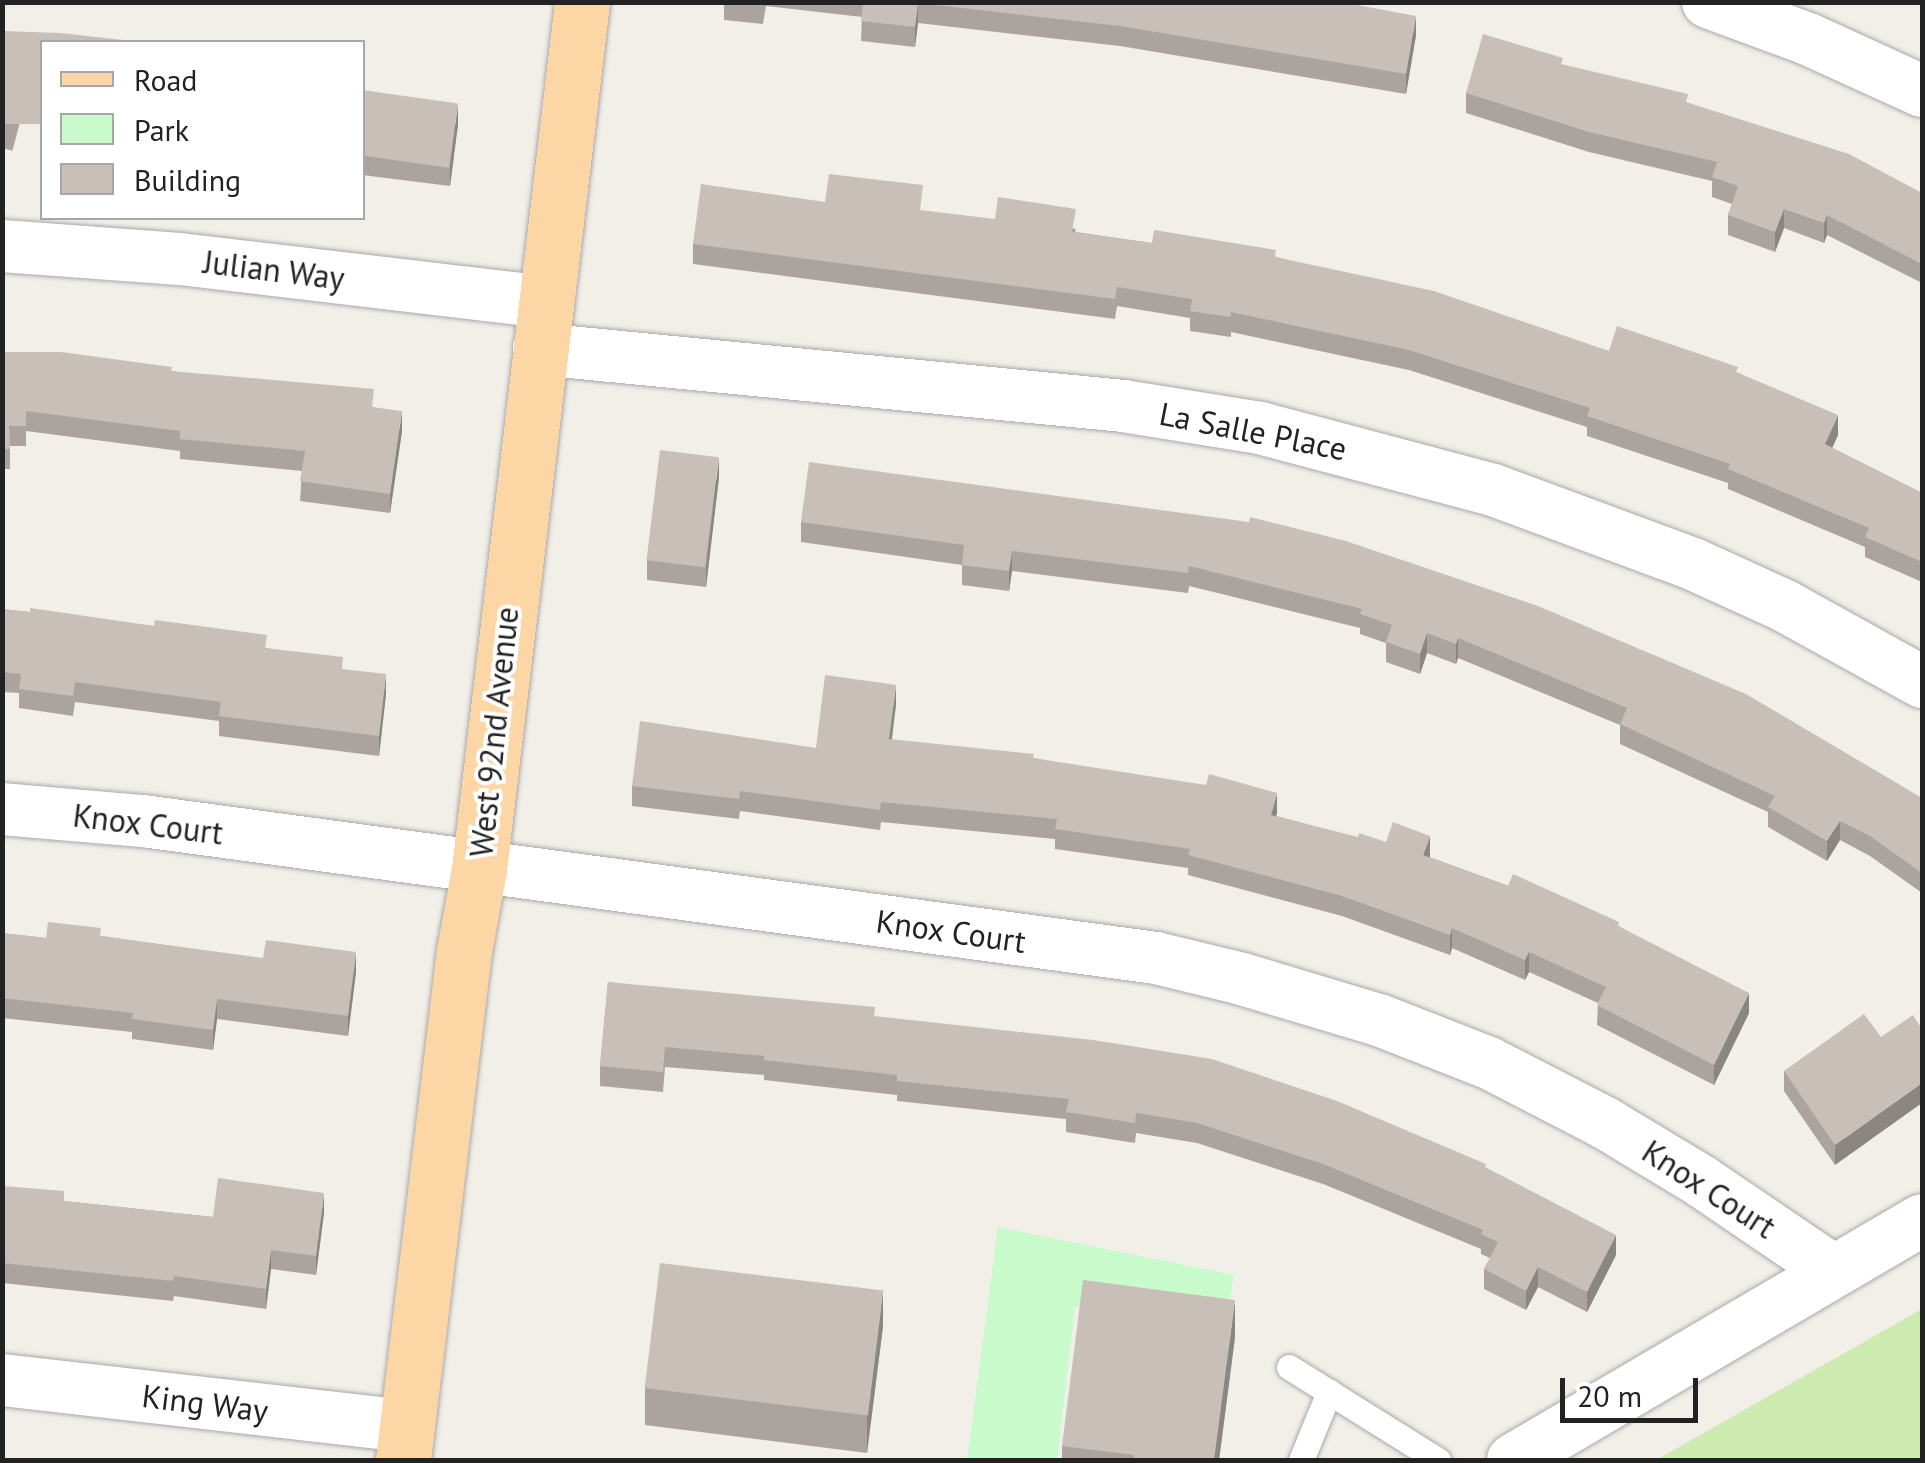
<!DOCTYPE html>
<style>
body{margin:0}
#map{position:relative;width:1925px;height:1463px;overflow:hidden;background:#f2efe9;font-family:"PT Sans",sans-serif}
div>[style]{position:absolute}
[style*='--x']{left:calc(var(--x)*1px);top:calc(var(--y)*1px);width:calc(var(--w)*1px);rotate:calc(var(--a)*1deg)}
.grass>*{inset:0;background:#cdebb0}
.park>*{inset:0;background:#c8facc}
.roads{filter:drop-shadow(0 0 2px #a9a9a9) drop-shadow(0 0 2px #a9a9a9)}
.lane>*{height:25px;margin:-12.5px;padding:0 12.5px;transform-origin:12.5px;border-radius:12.5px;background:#fff}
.street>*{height:52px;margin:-26px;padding:0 26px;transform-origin:26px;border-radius:26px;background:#fff}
.primary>*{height:55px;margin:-27.5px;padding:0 27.5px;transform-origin:27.5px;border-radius:27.5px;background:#fcd6a4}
.wall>*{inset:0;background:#aba49e;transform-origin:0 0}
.shaded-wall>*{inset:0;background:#8b8681}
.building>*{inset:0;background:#c7bfb8;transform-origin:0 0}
span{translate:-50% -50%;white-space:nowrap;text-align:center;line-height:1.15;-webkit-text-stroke:8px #fff;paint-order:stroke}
.street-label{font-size:32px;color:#222}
.frame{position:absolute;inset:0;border:5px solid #222;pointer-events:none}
.legend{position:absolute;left:40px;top:40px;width:325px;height:180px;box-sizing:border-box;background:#fff;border:2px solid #a7a7a7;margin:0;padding:12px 18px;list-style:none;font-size:30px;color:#222}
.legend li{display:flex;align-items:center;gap:20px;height:50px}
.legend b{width:50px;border:2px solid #a7a7a7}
.scale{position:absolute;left:1560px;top:1378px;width:138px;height:45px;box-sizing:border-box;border:5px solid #222;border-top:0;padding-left:12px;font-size:30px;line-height:35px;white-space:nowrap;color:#222;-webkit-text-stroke:8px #fff;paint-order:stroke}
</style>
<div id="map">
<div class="grass">
<i style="clip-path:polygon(1922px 1309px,1922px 1460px,1656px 1460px)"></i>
</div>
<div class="park">
<i style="clip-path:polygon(998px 1227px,1234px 1275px,1226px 1322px,1075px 1306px,1057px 1460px,967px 1460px)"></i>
</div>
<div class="roads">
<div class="lane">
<i style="--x:1289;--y:1367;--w:176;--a:32"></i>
<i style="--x:1301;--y:1460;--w:74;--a:-67.6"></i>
</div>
<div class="street">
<i style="--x:1708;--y:2;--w:107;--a:20.3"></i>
<i style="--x:1808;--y:39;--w:125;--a:24.5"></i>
<i style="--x:2;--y:246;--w:178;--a:4.2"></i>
<i style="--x:180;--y:259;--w:368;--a:6.7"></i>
<i style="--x:539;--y:349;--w:587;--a:5.57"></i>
<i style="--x:1123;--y:406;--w:139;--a:9.1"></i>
<i style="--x:1260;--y:428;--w:241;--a:14.9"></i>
<i style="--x:1493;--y:490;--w:213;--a:20.3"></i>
<i style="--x:1693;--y:564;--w:101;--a:24.5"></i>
<i style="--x:1785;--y:606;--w:157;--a:29"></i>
<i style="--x:2;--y:809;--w:142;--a:4.9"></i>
<i style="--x:143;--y:821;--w:1022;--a:7.7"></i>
<i style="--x:1156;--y:958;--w:89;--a:13.7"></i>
<i style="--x:1242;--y:979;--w:143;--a:16.7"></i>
<i style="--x:1379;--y:1020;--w:118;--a:21.4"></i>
<i style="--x:1489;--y:1063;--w:131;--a:27.3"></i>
<i style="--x:1605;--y:1123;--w:112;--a:31.1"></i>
<i style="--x:1701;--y:1181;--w:158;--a:34.2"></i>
<i style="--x:2;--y:1380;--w:408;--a:6.5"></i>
<i style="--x:1513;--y:1460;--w:474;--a:-30.4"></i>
</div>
<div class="primary">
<i style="--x:403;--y:1460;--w:513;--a:-83.17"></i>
<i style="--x:464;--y:951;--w:83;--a:-79.6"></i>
<i style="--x:479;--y:869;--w:873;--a:-83.22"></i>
</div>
</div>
<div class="wall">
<i style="clip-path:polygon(724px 2px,1341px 2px,1416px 35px,1406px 94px,1120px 46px,918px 23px,915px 47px,861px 41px,862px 17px,766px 6px,763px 24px,724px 20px)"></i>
<i style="left:2px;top:31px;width:41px;height:113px;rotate:15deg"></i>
<i style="clip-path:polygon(1563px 65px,1688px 103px,1922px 193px,1922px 283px,1827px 235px,1824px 243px,1784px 228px,1775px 252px,1728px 235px,1728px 215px,1732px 204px,1712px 197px,1712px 181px,1589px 152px,1466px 113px,1466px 93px)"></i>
<i style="clip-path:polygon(362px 90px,458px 124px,450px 186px,362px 175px)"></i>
<i style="clip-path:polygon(825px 202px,1076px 229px,1075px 232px,1152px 243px,1276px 257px,1609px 351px,1738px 373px,1838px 435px,1832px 448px,1922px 493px,1922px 582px,1865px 557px,1865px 547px,1728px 489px,1728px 483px,1587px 436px,1587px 427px,1409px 370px,1231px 332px,1231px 337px,1190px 331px,1190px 318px,1117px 306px,1115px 319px,693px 264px,693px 244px)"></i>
<i style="clip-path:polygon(2px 352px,172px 371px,374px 407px,402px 431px,390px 513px,300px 501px,302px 471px,180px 459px,180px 451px,26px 431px,26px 446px,10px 446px,10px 469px,2px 469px)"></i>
<i style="clip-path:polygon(719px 477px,706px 587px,647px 580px,647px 560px)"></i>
<i style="clip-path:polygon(801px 522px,1249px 522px,1922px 798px,1922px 893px,1870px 856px,1840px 840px,1827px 861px,1768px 827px,1768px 812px,1620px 744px,1620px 725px,1458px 658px,1456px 664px,1427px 653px,1420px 674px,1386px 662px,1386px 643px,1360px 634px,1360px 628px,1189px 586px,1188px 593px,1012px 571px,1009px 591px,962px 585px,962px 565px,801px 542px)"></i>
<i style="clip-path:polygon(2px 609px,154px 626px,267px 648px,343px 669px,386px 694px,379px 756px,219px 736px,219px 721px,75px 702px,73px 716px,19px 708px,19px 693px,2px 692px)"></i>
<i style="clip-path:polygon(896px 704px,892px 740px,1034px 758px,1277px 813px,1276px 816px,1429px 857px,1619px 926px,1749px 1013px,1714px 1085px,1597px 1025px,1598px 1003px,1529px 972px,1525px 980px,1452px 948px,1450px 955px,1342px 916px,1188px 875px,1188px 868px,1055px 849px,1055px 839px,881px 822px,880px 830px,740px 811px,739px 819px,632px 806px,632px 786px,816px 748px)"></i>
<i style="clip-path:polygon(2px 933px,46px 938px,101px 936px,356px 972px,348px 1036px,217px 1019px,213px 1050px,132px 1039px,132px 1032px,2px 1018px)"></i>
<i style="clip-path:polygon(608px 982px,875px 1017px,1486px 1168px,1616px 1255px,1587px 1312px,1538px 1287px,1526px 1310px,1484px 1289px,1484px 1269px,1490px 1258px,1481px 1254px,1481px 1249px,1323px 1184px,1197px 1143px,1136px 1133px,1135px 1143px,1066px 1132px,1066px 1119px,897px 1101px,897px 1095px,764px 1080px,764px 1075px,665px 1067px,663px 1092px,600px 1086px,600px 1066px)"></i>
<i style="clip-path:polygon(1881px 1037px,1835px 1165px,1784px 1091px,1784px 1071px)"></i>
<i style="clip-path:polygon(2px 1186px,64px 1201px,213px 1217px,324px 1213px,316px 1275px,271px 1269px,266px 1309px,174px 1296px,173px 1301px,2px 1283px)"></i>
<i style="clip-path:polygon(883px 1326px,867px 1453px,645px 1425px,645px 1388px)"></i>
<i style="clip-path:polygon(1235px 1337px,1219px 1460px,1062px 1460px,1062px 1446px)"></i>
</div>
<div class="shaded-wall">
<i style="clip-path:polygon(918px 3px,918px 23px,915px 47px,915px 27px)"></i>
<i style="clip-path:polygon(1416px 16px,1416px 35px,1406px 94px,1406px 74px)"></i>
<i style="clip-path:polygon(458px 104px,458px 124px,450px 186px,450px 166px)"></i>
<i style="clip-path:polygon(1784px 209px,1784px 228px,1775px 252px,1775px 232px)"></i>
<i style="clip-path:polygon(1827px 215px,1827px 235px,1824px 243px,1824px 223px)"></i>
<i style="clip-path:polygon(402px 411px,402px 431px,390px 513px,390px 494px)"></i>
<i style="clip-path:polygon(1838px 415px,1838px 435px,1825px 464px,1825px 444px)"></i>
<i style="clip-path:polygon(719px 457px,719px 477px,706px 587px,706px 567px)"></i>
<i style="clip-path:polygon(1012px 551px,1012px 571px,1009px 591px,1009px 571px)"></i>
<i style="clip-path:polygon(1427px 633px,1427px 653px,1420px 674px,1420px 654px)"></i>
<i style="clip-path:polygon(1458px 638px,1458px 658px,1456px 664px,1456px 644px)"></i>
<i style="clip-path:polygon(386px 674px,386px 694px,379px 756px,379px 736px)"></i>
<i style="clip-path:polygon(896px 685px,896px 704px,889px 759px,889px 739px)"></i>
<i style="clip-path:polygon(1277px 793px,1277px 813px,1271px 834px,1271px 815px)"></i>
<i style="clip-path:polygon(1840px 821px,1840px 840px,1827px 861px,1827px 841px)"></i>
<i style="clip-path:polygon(1430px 836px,1430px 856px,1423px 875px,1423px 855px)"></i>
<i style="clip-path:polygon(1452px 928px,1452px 948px,1450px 955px,1450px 935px)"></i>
<i style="clip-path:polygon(356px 952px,356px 972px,348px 1036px,348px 1016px)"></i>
<i style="clip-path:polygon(1529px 952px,1529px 972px,1525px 980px,1525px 960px)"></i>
<i style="clip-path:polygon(1749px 993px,1749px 1013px,1714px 1085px,1714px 1065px)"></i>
<i style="clip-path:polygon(217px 999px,217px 1019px,213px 1050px,213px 1030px)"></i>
<i style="clip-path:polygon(1922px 1083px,1922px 1103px,1835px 1165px,1835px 1145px)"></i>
<i style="clip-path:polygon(324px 1193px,324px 1213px,316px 1275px,316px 1256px)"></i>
<i style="clip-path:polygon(1616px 1235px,1616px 1255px,1587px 1312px,1587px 1292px)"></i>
<i style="clip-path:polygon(271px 1250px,271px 1269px,266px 1309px,266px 1289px)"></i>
<i style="clip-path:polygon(1538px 1267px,1538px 1287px,1526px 1310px,1526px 1291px)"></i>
<i style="clip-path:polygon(883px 1290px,883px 1326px,867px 1453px,867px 1416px)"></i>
<i style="clip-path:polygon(1235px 1300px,1235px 1337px,1219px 1460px,1214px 1460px)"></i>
</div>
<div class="building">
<i style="clip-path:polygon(863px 2px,1341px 2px,1416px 16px,1406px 74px,1120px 26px,918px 3px,915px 27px,861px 21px)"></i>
<i style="clip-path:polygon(2px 31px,60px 33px,141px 42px,42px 42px,42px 124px,2px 124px)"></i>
<i style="clip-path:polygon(1483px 34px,1563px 58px,1561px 64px,1688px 94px,1686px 102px,1849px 154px,1922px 193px,1922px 264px,1827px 215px,1824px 223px,1784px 209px,1775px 232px,1728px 215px,1738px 186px,1712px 177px,1717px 162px,1589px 132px,1466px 93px)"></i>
<i style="left:362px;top:90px;width:97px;height:65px;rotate:8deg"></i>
<i style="clip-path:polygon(829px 174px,923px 185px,920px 210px,995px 219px,998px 197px,1076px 209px,1072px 232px,1152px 243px,1154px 230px,1276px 250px,1275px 257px,1434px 291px,1609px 351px,1617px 326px,1738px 367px,1736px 372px,1838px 415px,1825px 444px,1922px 493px,1922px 562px,1865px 537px,1869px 528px,1728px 469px,1730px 464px,1587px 416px,1590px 408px,1409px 350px,1231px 312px,1231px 317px,1190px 311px,1192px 299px,1117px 287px,1115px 299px,693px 244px,701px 184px,825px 202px)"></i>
<i style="clip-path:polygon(2px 352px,61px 352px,172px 367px,171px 371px,374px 389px,372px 407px,402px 411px,390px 494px,300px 481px,305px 451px,180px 439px,180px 431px,26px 411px,26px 426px,9px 426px,10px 449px,2px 449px)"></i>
<i style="left:660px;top:450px;width:59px;height:111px;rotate:7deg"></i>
<i style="clip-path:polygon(809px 462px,1249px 522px,1250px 517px,1346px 541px,1538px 606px,1746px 694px,1922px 798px,1922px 873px,1870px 836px,1840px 821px,1827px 841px,1768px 807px,1775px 796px,1620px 724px,1627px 708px,1458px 638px,1456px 644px,1427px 633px,1420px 654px,1386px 642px,1392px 625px,1360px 614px,1362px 609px,1189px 566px,1188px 573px,1012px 551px,1009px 571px,962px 565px,964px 545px,801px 522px)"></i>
<i style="clip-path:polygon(30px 608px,154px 626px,155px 620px,267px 635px,265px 648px,343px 657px,342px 669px,386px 674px,379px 736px,219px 716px,221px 702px,75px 682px,73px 696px,19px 689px,21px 674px,2px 672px,2px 609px,30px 612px)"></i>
<i style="clip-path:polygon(825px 675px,896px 685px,889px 739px,1034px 754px,1033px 758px,1206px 785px,1209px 774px,1277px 793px,1271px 815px,1358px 837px,1359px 833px,1386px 842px,1393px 822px,1430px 836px,1423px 855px,1508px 886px,1513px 874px,1619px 922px,1618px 926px,1749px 993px,1714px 1065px,1597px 1005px,1606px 987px,1529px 952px,1525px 960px,1452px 928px,1450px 935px,1342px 896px,1188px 855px,1190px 849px,1055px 829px,1057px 819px,881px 802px,880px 810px,740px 791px,739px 799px,632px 786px,640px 721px,816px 748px)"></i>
<i style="clip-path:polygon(48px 922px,101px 928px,100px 936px,263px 958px,266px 940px,356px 952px,348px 1016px,217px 999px,213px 1030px,132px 1019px,133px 1013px,2px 998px,2px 933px,46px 938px)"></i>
<i style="clip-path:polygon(608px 982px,875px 1007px,874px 1016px,1093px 1040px,1212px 1059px,1337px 1101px,1486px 1164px,1485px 1167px,1616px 1235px,1587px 1292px,1538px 1267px,1526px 1291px,1484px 1269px,1498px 1242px,1481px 1234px,1483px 1230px,1323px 1164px,1197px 1123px,1136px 1113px,1135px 1123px,1066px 1112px,1069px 1099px,897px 1081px,897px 1075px,764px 1060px,764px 1056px,665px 1047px,663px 1072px,600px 1066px)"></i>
<i style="clip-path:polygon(1864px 1014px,1881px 1037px,1913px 1015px,1922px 1029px,1922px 1083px,1835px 1145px,1784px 1071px)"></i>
<i style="clip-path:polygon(218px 1178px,324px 1193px,316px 1256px,271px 1250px,266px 1289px,174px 1276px,173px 1281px,2px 1263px,2px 1186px,64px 1191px,64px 1201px,213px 1217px)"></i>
<i style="left:660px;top:1263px;width:225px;height:126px;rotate:7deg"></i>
<i style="clip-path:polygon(1083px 1280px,1235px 1300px,1214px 1460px,1134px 1460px,1134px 1455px,1062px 1446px)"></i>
</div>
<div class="street-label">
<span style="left:274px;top:270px;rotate:7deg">Julian Way</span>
<span style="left:1253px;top:431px;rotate:11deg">La Salle Place</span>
<span style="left:494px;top:732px;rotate:-84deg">West 92nd Avenue</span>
<span style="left:148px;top:824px;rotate:7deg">Knox Court</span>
<span style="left:951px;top:931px;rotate:8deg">Knox Court</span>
<span style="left:1709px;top:1189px;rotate:33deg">Knox Court</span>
<span style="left:205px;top:1403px;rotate:7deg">King Way</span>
</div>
<div class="frame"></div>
<ul class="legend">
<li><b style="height:12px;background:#fcd6a4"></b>Road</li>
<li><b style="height:28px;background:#c8facc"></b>Park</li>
<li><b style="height:28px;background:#c7bfb8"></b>Building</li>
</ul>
<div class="scale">20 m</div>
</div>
